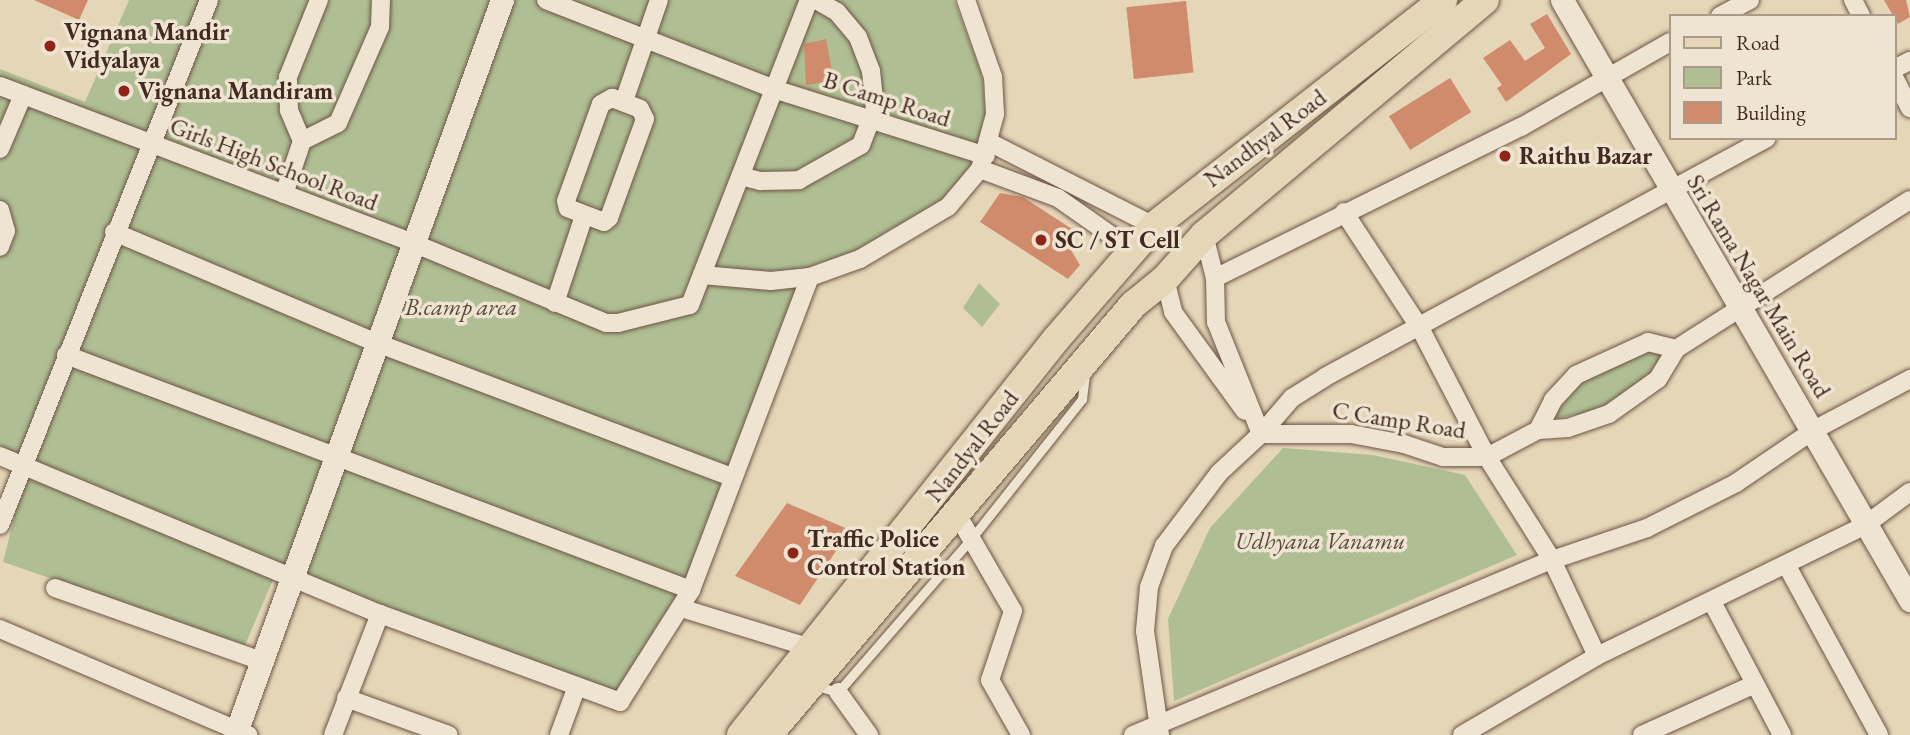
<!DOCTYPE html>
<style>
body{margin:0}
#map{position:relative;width:1910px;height:735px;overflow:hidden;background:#e6d6b8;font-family:"EB Garamond",serif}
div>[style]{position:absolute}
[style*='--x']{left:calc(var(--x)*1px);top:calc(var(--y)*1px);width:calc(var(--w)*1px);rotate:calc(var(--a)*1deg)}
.green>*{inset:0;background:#afbf93}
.building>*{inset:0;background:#cf8b6b;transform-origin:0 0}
.roads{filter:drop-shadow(0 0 2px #6c5546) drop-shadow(0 0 2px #6c5546)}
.service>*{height:9px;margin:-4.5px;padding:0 4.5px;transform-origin:4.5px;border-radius:4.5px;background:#efe4d1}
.minor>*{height:18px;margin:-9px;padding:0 9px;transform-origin:9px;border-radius:9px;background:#efe4d1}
.tertiary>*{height:23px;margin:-11.5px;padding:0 11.5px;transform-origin:11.5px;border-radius:11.5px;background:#efe4d1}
.primary>*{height:28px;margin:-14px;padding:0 14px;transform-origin:14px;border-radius:14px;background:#e6d6b8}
.dots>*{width:19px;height:19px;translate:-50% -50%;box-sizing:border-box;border:4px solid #efe4d1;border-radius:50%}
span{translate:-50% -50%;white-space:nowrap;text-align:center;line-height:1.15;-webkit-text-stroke:7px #efe4d1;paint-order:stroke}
.poi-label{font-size:24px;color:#432a20;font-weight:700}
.left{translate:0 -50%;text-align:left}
.street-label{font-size:24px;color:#432a20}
.park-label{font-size:24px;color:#594837;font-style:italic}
.legend{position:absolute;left:1669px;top:14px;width:228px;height:126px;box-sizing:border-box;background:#efe4d1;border:2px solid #aa9a8a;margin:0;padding:9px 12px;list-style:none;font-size:21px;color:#432a20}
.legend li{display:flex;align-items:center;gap:14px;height:35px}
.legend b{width:35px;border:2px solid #aa9a8a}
</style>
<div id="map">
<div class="green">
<i style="clip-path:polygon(129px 0,954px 0,982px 75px,987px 124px,977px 160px,940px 206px,889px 239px,806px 268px,684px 592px,618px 695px,279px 566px,245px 645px,3px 562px,28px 462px,0 451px,0 69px,85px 102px)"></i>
<i style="clip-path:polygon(979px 283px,1000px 304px,982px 327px,963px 308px)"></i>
<i style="clip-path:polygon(1648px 352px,1658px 354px,1660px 361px,1636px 390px,1591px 412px,1557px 418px,1556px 413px,1583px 381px)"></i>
<i style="clip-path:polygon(1283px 448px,1373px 455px,1465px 475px,1517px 555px,1174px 701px,1168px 619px,1210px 528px)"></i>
</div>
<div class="building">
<i style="clip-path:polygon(34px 0,88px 0,79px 20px)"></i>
<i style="clip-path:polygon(1884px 0,1906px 0,1910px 17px,1898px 24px)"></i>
<i style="left:1186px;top:1px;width:72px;height:60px;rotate:84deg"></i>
<i style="clip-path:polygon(1547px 14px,1571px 54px,1506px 102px,1497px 88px,1502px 85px,1483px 58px,1510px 40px,1525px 61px,1545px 48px,1530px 24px)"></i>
<i style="clip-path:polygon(826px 39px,834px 81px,806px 85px,804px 44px)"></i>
<i style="left:1450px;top:78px;width:40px;height:72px;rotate:58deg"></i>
<i style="clip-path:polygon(1000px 193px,1023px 197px,1078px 233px,1069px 247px,1080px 265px,1068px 279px,980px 222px)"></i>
<i style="clip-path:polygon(787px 503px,850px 530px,800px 605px,735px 576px)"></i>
</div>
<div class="roads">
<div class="service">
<i style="--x:816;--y:686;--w:23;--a:15"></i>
<i style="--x:838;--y:692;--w:203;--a:-49"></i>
<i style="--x:971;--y:539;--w:179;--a:-51.6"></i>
<i style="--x:1082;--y:399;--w:26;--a:-83"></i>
</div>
<div class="minor">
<i style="--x:546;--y:0;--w:245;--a:21.3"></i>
<i style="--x:774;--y:89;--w:222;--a:17.5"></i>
<i style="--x:1853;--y:0;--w:18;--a:63"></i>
<i style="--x:1720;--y:16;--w:34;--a:-28"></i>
<i style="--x:1894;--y:69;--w:18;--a:-27"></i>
<i style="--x:1894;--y:77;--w:35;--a:63"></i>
<i style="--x:0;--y:86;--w:442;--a:20.8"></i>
<i style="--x:413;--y:243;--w:209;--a:22.5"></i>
<i style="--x:606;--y:323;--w:12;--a:0"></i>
<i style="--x:618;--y:323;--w:74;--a:-14"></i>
<i style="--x:690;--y:305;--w:327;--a:-68.7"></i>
<i style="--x:612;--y:98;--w:30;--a:21"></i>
<i style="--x:640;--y:109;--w:11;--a:63"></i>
<i style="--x:645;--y:119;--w:105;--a:110"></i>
<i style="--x:609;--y:218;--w:6;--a:141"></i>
<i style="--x:604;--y:222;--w:39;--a:-159"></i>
<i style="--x:568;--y:208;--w:7;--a:-106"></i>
<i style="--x:566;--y:201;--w:103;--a:-70.2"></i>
<i style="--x:601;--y:104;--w:13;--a:-29"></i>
<i style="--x:624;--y:101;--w:107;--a:-70.9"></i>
<i style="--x:302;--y:141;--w:40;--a:-26.6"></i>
<i style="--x:338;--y:123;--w:105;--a:-66.4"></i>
<i style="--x:380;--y:27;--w:27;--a:-88"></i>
<i style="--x:991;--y:143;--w:183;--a:27"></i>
<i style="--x:0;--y:149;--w:59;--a:-66.9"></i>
<i style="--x:980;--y:169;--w:83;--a:20.4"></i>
<i style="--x:1058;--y:198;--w:90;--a:35.1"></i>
<i style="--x:741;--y:176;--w:20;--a:15"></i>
<i style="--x:760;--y:181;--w:39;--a:-1"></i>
<i style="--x:799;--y:180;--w:71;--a:-29.4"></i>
<i style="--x:861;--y:145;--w:39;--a:-69"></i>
<i style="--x:875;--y:109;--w:38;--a:-96"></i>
<i style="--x:871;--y:71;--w:36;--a:-111"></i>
<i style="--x:858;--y:37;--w:33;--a:-130"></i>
<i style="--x:837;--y:12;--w:24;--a:-150"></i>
<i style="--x:284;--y:194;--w:56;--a:-71.2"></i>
<i style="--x:302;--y:141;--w:34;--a:-113"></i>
<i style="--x:289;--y:110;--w:33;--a:-92"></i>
<i style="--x:288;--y:77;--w:83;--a:-68.1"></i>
<i style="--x:0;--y:210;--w:22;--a:74"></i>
<i style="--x:6;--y:231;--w:17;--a:111"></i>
<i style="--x:1344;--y:212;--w:139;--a:56.8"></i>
<i style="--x:1420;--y:328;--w:145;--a:62.6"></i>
<i style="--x:1487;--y:457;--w:122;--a:57.7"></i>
<i style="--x:1552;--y:560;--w:106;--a:64.9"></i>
<i style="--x:114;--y:232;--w:285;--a:22.9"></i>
<i style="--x:377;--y:343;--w:379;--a:20.7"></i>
<i style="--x:1204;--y:235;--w:44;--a:75.7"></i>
<i style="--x:1215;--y:278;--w:44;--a:88.7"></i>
<i style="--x:1216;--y:322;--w:121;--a:68.1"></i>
<i style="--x:702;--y:275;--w:69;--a:5"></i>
<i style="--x:771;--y:281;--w:39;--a:-6"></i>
<i style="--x:810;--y:277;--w:53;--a:-19.8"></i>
<i style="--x:860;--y:259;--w:102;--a:-30.6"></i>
<i style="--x:948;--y:207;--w:50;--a:-49.9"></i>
<i style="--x:980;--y:169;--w:57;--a:-74.7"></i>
<i style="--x:995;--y:114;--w:37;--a:-93"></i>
<i style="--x:993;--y:77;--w:82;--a:-109.3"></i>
<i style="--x:1215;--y:278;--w:341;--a:-26.3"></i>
<i style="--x:1521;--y:127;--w:172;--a:-29.7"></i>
<i style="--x:1165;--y:279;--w:34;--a:76"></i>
<i style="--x:1173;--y:312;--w:122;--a:54"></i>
<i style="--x:555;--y:303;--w:92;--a:-71.6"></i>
<i style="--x:66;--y:355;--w:668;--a:20.61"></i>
<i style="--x:1538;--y:430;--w:34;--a:-63"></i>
<i style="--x:1553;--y:400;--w:34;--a:-47"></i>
<i style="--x:1576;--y:375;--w:79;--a:-24.6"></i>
<i style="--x:1648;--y:342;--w:29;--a:14"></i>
<i style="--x:1261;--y:434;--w:48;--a:-49.3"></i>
<i style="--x:1292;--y:398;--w:39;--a:-32"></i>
<i style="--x:1325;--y:377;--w:502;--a:-28.4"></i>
<i style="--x:0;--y:456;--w:412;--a:22.6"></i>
<i style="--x:380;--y:614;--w:256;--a:20.1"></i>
<i style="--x:620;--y:702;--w:133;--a:-57.6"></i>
<i style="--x:691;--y:590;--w:335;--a:-69.2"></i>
<i style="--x:957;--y:514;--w:112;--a:60"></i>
<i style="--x:1013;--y:611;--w:73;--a:108.4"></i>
<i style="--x:990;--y:680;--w:63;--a:60.6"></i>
<i style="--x:0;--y:525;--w:565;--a:-68.29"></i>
<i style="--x:1787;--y:566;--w:192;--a:61.4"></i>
<i style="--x:55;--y:588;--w:219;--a:19.5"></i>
<i style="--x:1712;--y:602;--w:150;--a:62.2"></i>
<i style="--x:681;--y:608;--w:136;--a:17.1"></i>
<i style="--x:0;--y:629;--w:270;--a:23.1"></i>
<i style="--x:838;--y:692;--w:53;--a:54.2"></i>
<i style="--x:346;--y:698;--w:109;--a:19.8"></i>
<i style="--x:333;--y:735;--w:130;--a:-68.8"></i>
<i style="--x:559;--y:735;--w:52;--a:-69.8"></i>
<i style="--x:1133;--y:735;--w:454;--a:-22.7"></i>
<i style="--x:1552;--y:560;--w:100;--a:-18.6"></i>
<i style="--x:1647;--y:528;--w:100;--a:-26.8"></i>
<i style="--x:1736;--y:483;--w:94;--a:-34.2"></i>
<i style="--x:1814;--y:430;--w:109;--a:-28"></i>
<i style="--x:1160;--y:735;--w:105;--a:-98.2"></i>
<i style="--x:1145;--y:631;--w:44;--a:-84.8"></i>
<i style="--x:1149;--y:587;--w:44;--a:-69.9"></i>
<i style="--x:1164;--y:546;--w:91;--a:-53"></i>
<i style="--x:1219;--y:473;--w:57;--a:-42.9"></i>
<i style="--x:1261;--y:434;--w:90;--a:0"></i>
<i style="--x:1351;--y:434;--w:54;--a:10.7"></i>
<i style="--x:1404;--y:444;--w:41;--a:18.4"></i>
<i style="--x:1443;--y:457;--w:44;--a:0"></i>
<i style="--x:1487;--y:457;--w:58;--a:-27.9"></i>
<i style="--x:1538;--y:430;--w:30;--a:-4"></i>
<i style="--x:1568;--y:428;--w:43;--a:-18.9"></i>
<i style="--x:1609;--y:414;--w:60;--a:-35.5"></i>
<i style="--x:1658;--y:379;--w:35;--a:-59"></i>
<i style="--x:1676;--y:349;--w:277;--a:-32.5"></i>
<i style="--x:1462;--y:735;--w:156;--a:-30.3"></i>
<i style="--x:1597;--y:656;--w:297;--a:-26"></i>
<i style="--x:1864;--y:526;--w:57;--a:-36.5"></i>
<i style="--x:1642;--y:735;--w:124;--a:-24.3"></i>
</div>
<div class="tertiary">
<i style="--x:1562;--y:0;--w:694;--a:59.89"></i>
<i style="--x:235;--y:735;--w:782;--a:-70.04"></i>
</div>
<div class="primary">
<i style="--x:741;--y:735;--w:507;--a:-51.48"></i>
<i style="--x:1057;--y:338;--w:148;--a:-49.1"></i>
<i style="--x:1154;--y:226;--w:367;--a:-38"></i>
<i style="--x:768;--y:735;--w:564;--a:-49.67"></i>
<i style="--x:1133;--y:305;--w:41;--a:-39.1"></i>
<i style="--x:1165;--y:279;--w:59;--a:-48.4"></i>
<i style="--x:1204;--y:235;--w:366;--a:-39.9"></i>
</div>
</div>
<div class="dots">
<i style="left:50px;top:46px;background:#8f2418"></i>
<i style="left:124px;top:91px;background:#8f2418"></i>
<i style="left:1505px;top:156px;background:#8f2418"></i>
<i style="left:1041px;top:240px;background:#8f2418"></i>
<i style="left:793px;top:553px;background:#8f2418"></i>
</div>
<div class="poi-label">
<span class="left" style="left:64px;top:46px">Vignana Mandir<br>Vidyalaya</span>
<span class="left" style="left:138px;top:91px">Vignana Mandiram</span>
<span class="left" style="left:1519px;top:156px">Raithu Bazar</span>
<span class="left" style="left:1055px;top:240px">SC / ST Cell</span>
<span class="left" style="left:807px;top:553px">Traffic Police<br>Control Station</span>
</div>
<div class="street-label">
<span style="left:887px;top:99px;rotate:18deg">B Camp Road</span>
<span style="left:1265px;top:138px;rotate:-37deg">Nandhyal Road</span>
<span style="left:274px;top:164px;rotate:21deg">Girls High School Road</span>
<span style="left:1759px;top:286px;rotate:59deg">Sri Rama Nagar Main Road</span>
<span style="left:1399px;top:420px;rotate:9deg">C Camp Road</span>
<span style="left:972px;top:446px;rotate:-52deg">Nandyal Road</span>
</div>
<div class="park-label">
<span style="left:461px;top:307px">B.camp area</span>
<span style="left:1320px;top:541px">Udhyana Vanamu</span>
</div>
<ul class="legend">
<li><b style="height:9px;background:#e6d6b8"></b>Road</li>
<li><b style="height:19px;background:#afbf93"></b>Park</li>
<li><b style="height:19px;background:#cf8b6b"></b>Building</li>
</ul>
</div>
